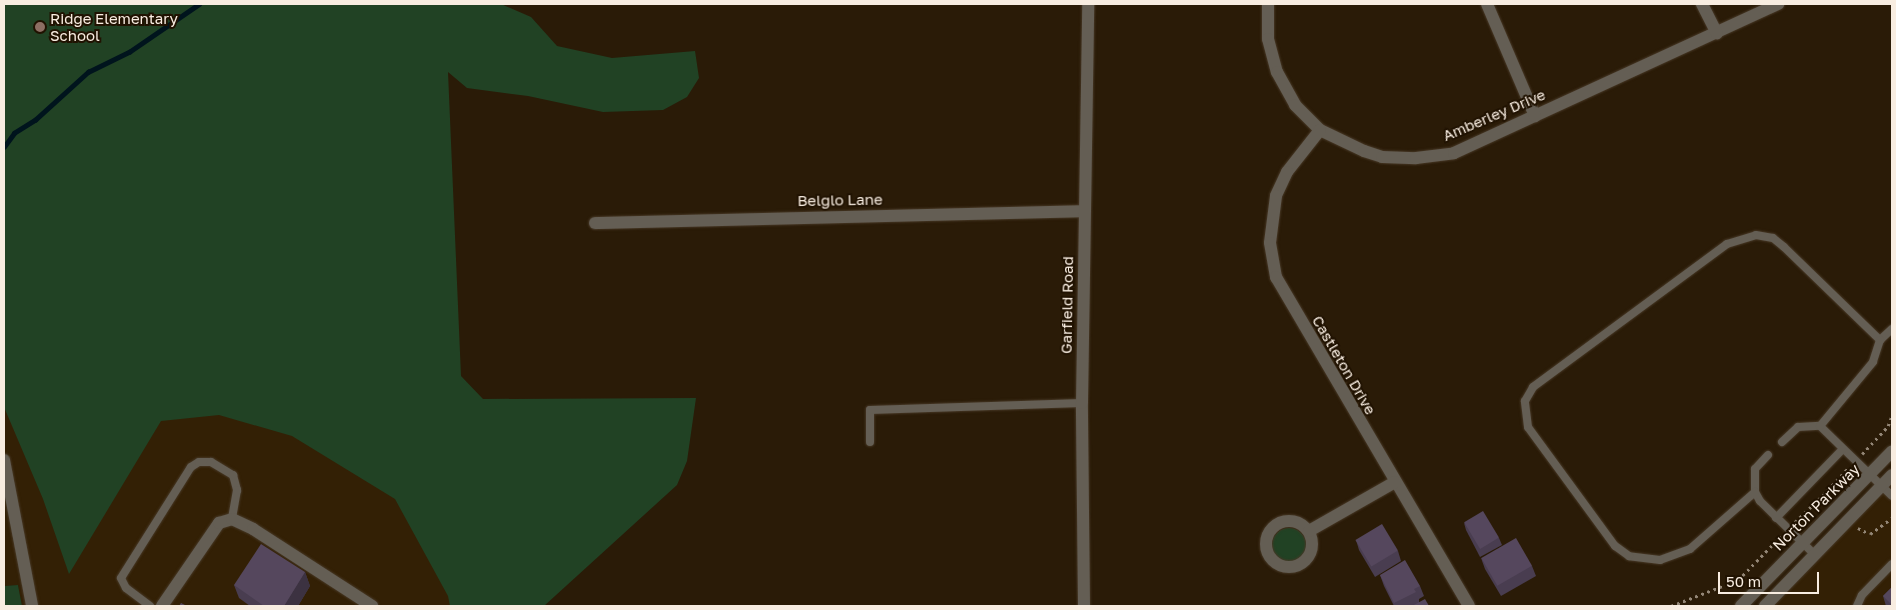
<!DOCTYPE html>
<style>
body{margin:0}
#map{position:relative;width:1896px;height:610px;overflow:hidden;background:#2a1b07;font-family:"Golos Text",sans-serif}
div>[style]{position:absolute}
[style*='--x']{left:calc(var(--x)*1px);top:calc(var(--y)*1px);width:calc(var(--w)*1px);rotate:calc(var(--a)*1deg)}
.built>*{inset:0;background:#332005}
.green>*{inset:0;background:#214224}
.round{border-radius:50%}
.stream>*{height:4.5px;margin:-2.25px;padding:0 2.25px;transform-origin:2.25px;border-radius:2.25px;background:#00141d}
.path>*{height:2.5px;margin-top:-1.25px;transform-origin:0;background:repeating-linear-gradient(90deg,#938676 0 2.5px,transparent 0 6.5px)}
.roads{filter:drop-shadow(0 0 1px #473826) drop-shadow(0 0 1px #473826)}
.service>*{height:8px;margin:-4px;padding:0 4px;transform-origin:4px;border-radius:4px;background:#645e54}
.minor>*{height:12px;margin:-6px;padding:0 6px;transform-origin:6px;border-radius:6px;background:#645e54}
.minor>.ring{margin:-6px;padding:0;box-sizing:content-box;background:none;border:12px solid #645e54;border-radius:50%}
.wall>*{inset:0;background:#493d50}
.shaded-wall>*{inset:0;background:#3c3241}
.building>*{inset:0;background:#55475d;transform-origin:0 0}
.dots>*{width:14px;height:14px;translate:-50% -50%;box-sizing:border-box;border:2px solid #201201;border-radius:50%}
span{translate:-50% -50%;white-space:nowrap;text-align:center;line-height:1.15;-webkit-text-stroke:4px #201201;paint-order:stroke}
.poi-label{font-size:15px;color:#f8ede1}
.left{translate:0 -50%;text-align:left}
.street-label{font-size:15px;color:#f8ede1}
.frame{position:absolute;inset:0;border:5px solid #f8ede1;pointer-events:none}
.scale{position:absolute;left:1718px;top:572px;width:101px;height:22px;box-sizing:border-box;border:2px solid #f8ede1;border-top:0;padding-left:6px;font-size:15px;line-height:18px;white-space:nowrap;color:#f8ede1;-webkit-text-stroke:4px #201201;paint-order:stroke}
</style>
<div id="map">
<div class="built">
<i style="clip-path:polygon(4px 106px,461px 376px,484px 606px,22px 606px,18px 585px,4px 586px)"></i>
<i style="clip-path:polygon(1892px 483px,1892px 606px,1771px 606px)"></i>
</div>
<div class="green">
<i style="clip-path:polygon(4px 4px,501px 4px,531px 17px,557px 46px,612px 58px,695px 51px,699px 78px,687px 97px,663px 110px,603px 112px,528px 96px,467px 88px,448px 72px,461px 376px,483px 399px,696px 398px,687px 461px,677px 485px,544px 606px,450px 606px,448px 596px,395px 499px,292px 436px,219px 415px,161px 421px,69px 574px,43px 499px,4px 407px)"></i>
<i class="round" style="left:1272px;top:528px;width:34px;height:34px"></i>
<i style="clip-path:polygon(18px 585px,22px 606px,4px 606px,4px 586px)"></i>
</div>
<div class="stream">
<i style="--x:4;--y:147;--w:17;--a:-54"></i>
<i style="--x:14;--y:133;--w:25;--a:-32"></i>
<i style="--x:35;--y:120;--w:72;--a:-42.2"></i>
<i style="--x:88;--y:72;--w:46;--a:-26"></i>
<i style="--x:129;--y:52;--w:85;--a:-34.4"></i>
</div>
<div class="path">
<i style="--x:1862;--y:454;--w:38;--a:-47"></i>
<i style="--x:1888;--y:426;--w:12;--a:-70"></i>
<i style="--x:1827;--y:499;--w:6;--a:-135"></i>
<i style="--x:1823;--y:495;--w:38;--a:-47"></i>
<i style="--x:1795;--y:522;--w:39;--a:-44"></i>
<i style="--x:1858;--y:528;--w:13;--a:27"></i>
<i style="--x:1870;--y:534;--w:27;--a:-36"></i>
<i style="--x:1671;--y:606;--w:72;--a:-21.2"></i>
<i style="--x:1738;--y:580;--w:63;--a:-45.6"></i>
</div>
<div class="roads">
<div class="service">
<i style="--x:1880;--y:340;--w:16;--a:-43"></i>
<i style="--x:870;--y:442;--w:32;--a:-90"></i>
<i style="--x:870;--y:410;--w:212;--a:-1.9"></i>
<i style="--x:1782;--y:442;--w:22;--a:-43"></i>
<i style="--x:1798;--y:427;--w:22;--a:-3"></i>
<i style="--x:1820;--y:426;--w:100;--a:44.2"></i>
<i style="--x:1768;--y:455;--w:19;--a:133"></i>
<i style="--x:1755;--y:469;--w:23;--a:90"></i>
<i style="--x:1755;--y:492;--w:10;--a:61"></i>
<i style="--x:1760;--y:501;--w:77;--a:44.5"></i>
<i style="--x:1755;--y:492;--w:86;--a:138.8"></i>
<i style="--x:1690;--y:549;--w:32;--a:160"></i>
<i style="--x:1660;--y:560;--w:31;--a:-173"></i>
<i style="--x:1629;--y:556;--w:17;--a:-144"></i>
<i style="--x:1615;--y:546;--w:147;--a:-126.2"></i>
<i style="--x:1528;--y:427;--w:26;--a:-97"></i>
<i style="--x:1525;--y:401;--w:16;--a:-60"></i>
<i style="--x:1533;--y:387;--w:241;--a:-36.4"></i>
<i style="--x:1727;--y:244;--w:30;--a:-17"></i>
<i style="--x:1756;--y:235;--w:17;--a:10"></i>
<i style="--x:1773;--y:238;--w:14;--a:39"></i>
<i style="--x:1784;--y:247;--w:134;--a:44.1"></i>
<i style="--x:1880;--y:340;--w:23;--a:108"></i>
<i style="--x:1873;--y:362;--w:83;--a:129.6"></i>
<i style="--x:1776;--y:518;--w:95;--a:-45.9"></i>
<i style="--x:150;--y:606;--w:30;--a:-143"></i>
<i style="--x:126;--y:588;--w:11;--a:-117"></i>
<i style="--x:121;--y:578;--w:131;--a:-57.8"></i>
<i style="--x:191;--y:467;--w:9;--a:-32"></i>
<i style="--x:199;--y:462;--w:12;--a:0"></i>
<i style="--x:211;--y:462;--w:26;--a:31"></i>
<i style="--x:233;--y:475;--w:16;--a:75"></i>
<i style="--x:237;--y:490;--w:29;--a:100"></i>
<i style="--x:1857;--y:606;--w:12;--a:-66"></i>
<i style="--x:1862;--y:595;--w:43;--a:-45.9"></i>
</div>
<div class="minor">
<i style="--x:1268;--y:4;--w:35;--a:90"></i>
<i style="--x:1268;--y:39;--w:34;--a:75"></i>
<i style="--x:1277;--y:72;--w:38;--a:61"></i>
<i style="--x:1295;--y:105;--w:35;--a:45"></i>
<i style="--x:1320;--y:130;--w:49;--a:25.5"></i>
<i style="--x:1364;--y:151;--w:19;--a:18"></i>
<i style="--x:1382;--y:157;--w:34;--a:2"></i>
<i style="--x:1416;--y:158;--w:38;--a:-7"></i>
<i style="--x:1454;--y:153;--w:357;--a:-24.7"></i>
<i style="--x:1487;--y:4;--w:122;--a:66.8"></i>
<i style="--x:1702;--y:4;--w:33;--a:63"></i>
<i style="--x:1320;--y:130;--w:53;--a:128.2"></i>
<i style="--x:1287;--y:172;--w:26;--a:115"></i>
<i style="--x:1276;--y:196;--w:47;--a:97.3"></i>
<i style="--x:1270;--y:243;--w:35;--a:80"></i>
<i style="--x:1276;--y:277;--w:381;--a:59.6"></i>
<i style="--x:595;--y:223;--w:490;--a:-1.4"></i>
<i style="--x:4;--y:460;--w:149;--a:79.1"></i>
<i class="ring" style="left:1266px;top:521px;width:34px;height:34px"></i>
<i style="--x:1309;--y:531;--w:99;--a:-29.7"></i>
<i style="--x:162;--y:606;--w:101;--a:-55.5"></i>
<i style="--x:219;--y:523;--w:14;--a:-17"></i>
<i style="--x:232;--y:519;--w:23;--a:25"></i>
<i style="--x:253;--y:529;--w:142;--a:32.9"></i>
<i style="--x:1084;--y:606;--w:203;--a:-90.6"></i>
<i style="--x:1082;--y:403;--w:399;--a:-89.1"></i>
<i style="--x:1741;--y:606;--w:216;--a:-45.7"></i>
<i style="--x:1765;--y:606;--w:182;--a:-45.9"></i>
</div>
</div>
<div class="wall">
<i style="clip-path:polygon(1464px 523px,1499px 538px,1502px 545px,1480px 557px,1466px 530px)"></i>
<i style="clip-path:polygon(1356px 540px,1398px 551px,1401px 561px,1375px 577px,1359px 550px)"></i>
<i style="clip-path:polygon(1481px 558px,1532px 566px,1536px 576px,1501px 596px,1485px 569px)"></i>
<i style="clip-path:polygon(305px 572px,310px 586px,298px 606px,250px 606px,239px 598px,234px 585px)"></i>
<i style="clip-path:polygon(1380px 575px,1420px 586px,1424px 596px,1419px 599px,1419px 602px,1429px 606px,1394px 606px,1384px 586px)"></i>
<i style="clip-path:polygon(1892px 587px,1892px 606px,1886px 606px,1883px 596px)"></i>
</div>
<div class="shaded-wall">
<i style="clip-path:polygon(305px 572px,310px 586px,298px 606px,284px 606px)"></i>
</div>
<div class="building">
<i style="left:1483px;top:511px;width:31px;height:22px;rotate:59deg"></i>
<i style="left:1382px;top:524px;width:31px;height:31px;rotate:59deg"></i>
<i style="left:1516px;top:538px;width:32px;height:40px;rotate:60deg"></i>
<i style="clip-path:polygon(261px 544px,305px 572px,284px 606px,264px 606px,234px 585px)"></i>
<i style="clip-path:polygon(1405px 560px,1420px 586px,1414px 589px,1416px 592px,1394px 603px,1380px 575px)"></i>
<i style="clip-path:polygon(1892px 587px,1892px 605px,1883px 596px)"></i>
<i style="clip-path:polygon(1425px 599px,1429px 606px,1412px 606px)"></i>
<i style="clip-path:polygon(181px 603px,187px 606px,179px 606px)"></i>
</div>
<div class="dots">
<i style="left:40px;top:27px;background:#8d6e63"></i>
</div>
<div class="poi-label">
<span class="left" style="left:50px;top:27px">Ridge Elementary<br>School</span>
</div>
<div class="street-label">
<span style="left:1494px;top:115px;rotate:-23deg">Amberley Drive</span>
<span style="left:840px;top:200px;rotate:-1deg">Belglo Lane</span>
<span style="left:1067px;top:305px;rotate:-89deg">Garfield Road</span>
<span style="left:1344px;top:365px;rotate:60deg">Castleton Drive</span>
<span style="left:1816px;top:507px;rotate:-45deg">Norton Parkway</span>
</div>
<div class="frame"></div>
<div class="scale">50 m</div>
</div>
